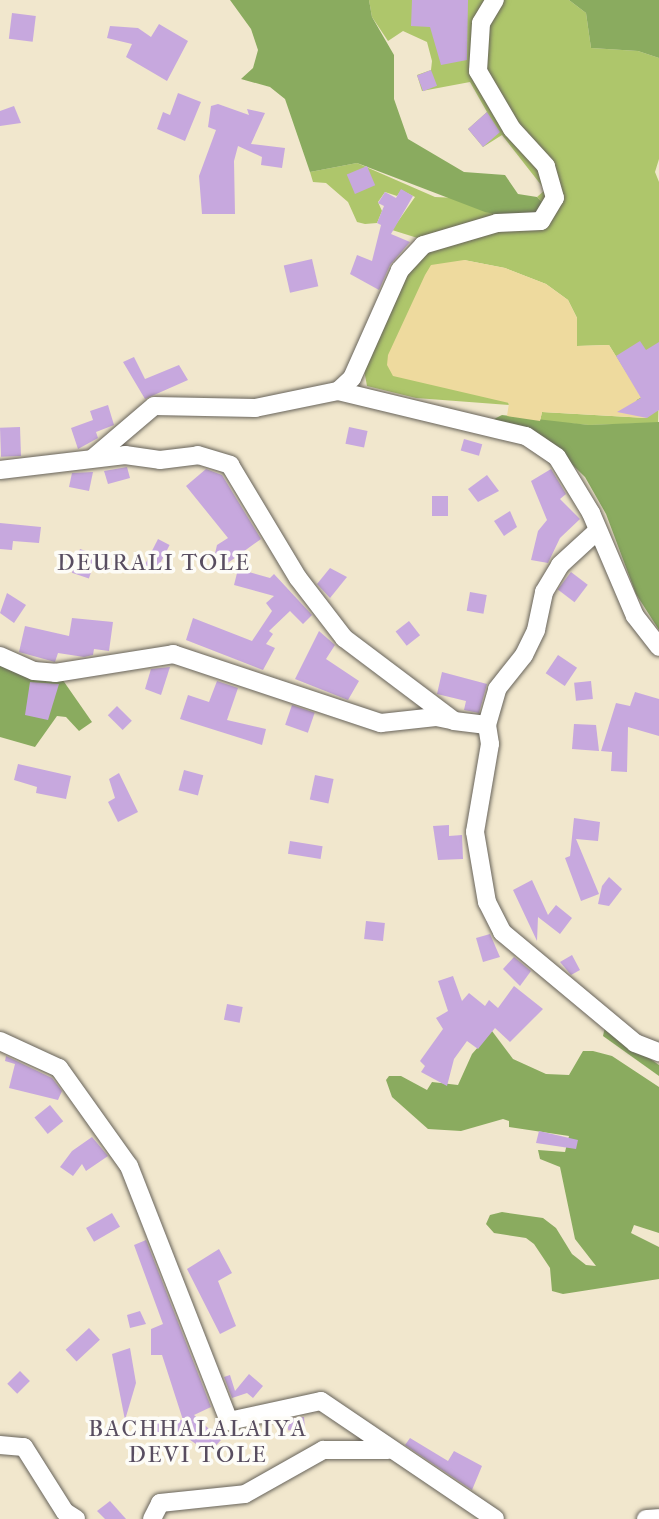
<!DOCTYPE html>
<style>
body{margin:0}
#map{position:relative;width:659px;height:1519px;overflow:hidden;background:#f1e7cd;font-family:"IM FELL French Canon",serif}
div>[style]{position:absolute}
[style*='--x']{left:calc(var(--x)*1px);top:calc(var(--y)*1px);width:calc(var(--w)*1px);rotate:calc(var(--a)*1deg)}
.green>*{inset:0;background:#aec66b}
.forest>*{inset:0;background:#8aab5f}
.sand>*{inset:0;background:#eeda9e}
.building>*{inset:0;background:#c7a8de;transform-origin:0 0}
.roads{filter:drop-shadow(0 0 2px #67635a) drop-shadow(0 0 2px #67635a)}
.street>*{height:18px;margin:-9px;padding:0 9px;transform-origin:9px;border-radius:9px;background:#fff}
span{translate:-50% -50%;white-space:nowrap;text-align:center;line-height:1.15;-webkit-text-stroke:7px #fdfcf7;paint-order:stroke}
.quarter-label{font-size:23px;color:#584d60;letter-spacing:2px}
</style>
<div id="map">
<div class="green">
<i style="clip-path:polygon(369px 0,569px 0,586px 13px,591px 48px,638px 51px,659px 58px,659px 159px,655px 172px,659px 182px,659px 363px,631px 381px,609px 345px,577px 346px,577px 318px,568px 300px,546px 284px,505px 268px,464px 260px,509px 405px,416px 398px,367px 386px,363px 364px,424px 240px,392px 230px,415px 197px,401px 190px,397px 196px,385px 192px,378px 202px,382px 211px,377px 223px,365px 224px,357px 222px,348px 202px,326px 183px,313px 182px,310px 172px,357px 163px,435px 197px,542px 202px,537px 197px,545px 190px,502px 135px,483px 147px,468px 129px,487px 112px,470px 82px,422px 91px,417px 75px,431px 70px,432px 61px,427px 42px,403px 31px,388px 41px,372px 17px)"></i>
<i style="clip-path:polygon(659px 387px,658px 423px,589px 425px,540px 421px,542px 412px,646px 418px,636px 400px)"></i>
</div>
<div class="forest">
<i style="clip-path:polygon(230px 0,369px 0,372px 17px,394px 55px,394px 99px,408px 139px,464px 172px,505px 175px,518px 194px,537px 197px,542px 202px,539px 212px,510px 217px,485px 212px,357px 163px,310px 172px,285px 99px,270px 87px,241px 79px,253px 68px,258px 50px,251px 29px)"></i>
<i style="clip-path:polygon(569px 0,659px 0,659px 58px,638px 51px,591px 48px,586px 13px)"></i>
<i style="clip-path:polygon(502px 415px,589px 425px,659px 422px,659px 630px,636px 594px,606px 514px,585px 477px,544px 437px,497px 423px,494px 419px)"></i>
<i style="clip-path:polygon(0 663px,60px 676px,92px 722px,79px 731px,66px 717px,57px 716px,35px 747px,0 737px)"></i>
<i style="clip-path:polygon(605px 1027px,659px 1065px,659px 1076px,603px 1036px)"></i>
<i style="clip-path:polygon(492px 1031px,513px 1059px,546px 1074px,569px 1075px,583px 1051px,593px 1051px,612px 1056px,659px 1087px,659px 1233px,634px 1225px,631px 1233px,659px 1247px,659px 1279px,563px 1294px,552px 1291px,550px 1268px,534px 1244px,526px 1238px,494px 1233px,486px 1224px,490px 1215px,502px 1212px,543px 1218px,556px 1228px,572px 1254px,586px 1265px,596px 1266px,575px 1239px,560px 1167px,540px 1159px,538px 1150px,565px 1152px,569px 1136px,509px 1127px,509px 1121px,503px 1119px,461px 1131px,428px 1129px,392px 1097px,386px 1080px,389px 1076px,401px 1076px,427px 1090px,432px 1082px,458px 1085px,472px 1054px)"></i>
</div>
<div class="sand">
<i style="clip-path:polygon(464px 260px,505px 268px,546px 284px,568px 300px,577px 318px,577px 346px,609px 345px,631px 380px,659px 387px,636px 400px,647px 418px,542px 412px,540px 421px,507px 416px,509px 403px,393px 376px,387px 365px,388px 355px,425px 275px,431px 265px)"></i>
</div>
<div class="building">
<i style="clip-path:polygon(412px 0,468px 0,467px 60px,441px 65px,430px 27px,411px 26px)"></i>
<i style="left:12px;top:13px;width:24px;height:26px;rotate:7deg"></i>
<i style="clip-path:polygon(159px 24px,188px 41px,167px 81px,126px 57px,132px 44px,107px 38px,110px 26px,138px 28px,151px 37px)"></i>
<i style="left:431px;top:70px;width:17px;height:15px;rotate:69deg"></i>
<i style="clip-path:polygon(178px 93px,201px 102px,185px 141px,157px 129px,163px 112px,170px 115px)"></i>
<i style="clip-path:polygon(218px 104px,249px 115px,247px 109px,265px 113px,251px 144px,285px 148px,282px 168px,261px 165px,262px 157px,238px 146px,234px 161px,235px 214px,202px 214px,199px 176px,216px 130px,208px 127px,211px 106px)"></i>
<i style="clip-path:polygon(14px 106px,21px 123px,0 126px,0 111px)"></i>
<i style="clip-path:polygon(487px 112px,500px 132px,483px 147px,468px 129px)"></i>
<i style="left:367px;top:166px;width:21px;height:22px;rotate:67deg"></i>
<i style="clip-path:polygon(401px 189px,413px 196px,391px 234px,410px 242px,390px 265px,379px 290px,350px 274px,357px 255px,372px 261px,381px 225px,377px 223px,384px 206px,378px 203px,385px 192px,396px 198px)"></i>
<i style="left:312px;top:259px;width:28px;height:29px;rotate:77deg"></i>
<i style="clip-path:polygon(640px 341px,646px 350px,659px 342px,659px 410px,647px 418px,617px 412px,641px 398px,616px 356px)"></i>
<i style="clip-path:polygon(134px 357px,145px 379px,179px 365px,188px 380px,145px 399px,123px 362px)"></i>
<i style="clip-path:polygon(108px 405px,114px 425px,96px 432px,98px 438px,78px 449px,71px 428px,93px 420px,90px 411px)"></i>
<i style="left:20px;top:427px;width:29px;height:20px;rotate:88deg"></i>
<i style="left:349px;top:427px;width:19px;height:17px;rotate:12deg"></i>
<i style="left:464px;top:439px;width:19px;height:12px;rotate:16deg"></i>
<i style="clip-path:polygon(127px 467px,130px 478px,108px 484px,104px 471px)"></i>
<i style="clip-path:polygon(206px 469px,222px 475px,261px 539px,225px 565px,213px 562px,217px 545px,228px 538px,186px 486px)"></i>
<i style="clip-path:polygon(551px 469px,566px 494px,560px 499px,580px 519px,560px 538px,548px 563px,531px 560px,538px 531px,547px 520px,531px 481px)"></i>
<i style="clip-path:polygon(93px 472px,89px 491px,69px 487px,72px 473px)"></i>
<i style="clip-path:polygon(487px 475px,499px 491px,478px 502px,468px 489px)"></i>
<i style="left:432px;top:496px;width:16px;height:20px"></i>
<i style="clip-path:polygon(510px 511px,517px 527px,504px 536px,494px 521px)"></i>
<i style="clip-path:polygon(0 523px,41px 527px,39px 543px,13px 541px,12px 550px,0 549px)"></i>
<i style="left:158px;top:539px;width:13px;height:32px;rotate:27deg"></i>
<i style="left:80px;top:549px;width:18px;height:25px;rotate:19deg"></i>
<i style="clip-path:polygon(330px 568px,347px 577px,330px 598px,317px 584px)"></i>
<i style="clip-path:polygon(238px 569px,270px 578px,274px 574px,312px 615px,303px 624px,290px 611px,269px 631px,273px 634px,266px 644px,275px 648px,263px 670px,186px 640px,193px 618px,252px 641px,272px 611px,266px 603px,274px 596px,234px 585px)"></i>
<i style="left:571px;top:572px;width:21px;height:22px;rotate:37deg"></i>
<i style="left:470px;top:592px;width:17px;height:19px;rotate:10deg"></i>
<i style="clip-path:polygon(7px 593px,26px 605px,14px 623px,0 613px)"></i>
<i style="clip-path:polygon(72px 618px,113px 622px,109px 651px,94px 649px,93px 655px,84px 657px,58px 653px,55px 662px,19px 652px,25px 626px,69px 636px)"></i>
<i style="left:409px;top:621px;width:18px;height:17px;rotate:52deg"></i>
<i style="clip-path:polygon(319px 631px,335px 645px,326px 659px,359px 681px,348px 700px,295px 679px)"></i>
<i style="left:558px;top:655px;width:23px;height:22px;rotate:34deg"></i>
<i style="clip-path:polygon(170px 667px,161px 695px,145px 689px,151px 669px)"></i>
<i style="clip-path:polygon(442px 672px,487px 684px,479px 713px,464px 710px,466px 701px,437px 694px)"></i>
<i style="clip-path:polygon(217px 681px,238px 688px,227px 720px,266px 729px,262px 745px,180px 719px,188px 695px,209px 702px)"></i>
<i style="left:591px;top:681px;width:18px;height:17px;rotate:84deg"></i>
<i style="clip-path:polygon(30px 682px,59px 684px,48px 720px,25px 715px)"></i>
<i style="clip-path:polygon(635px 692px,659px 699px,659px 736px,628px 727px,627px 772px,611px 771px,612px 752px,601px 751px,616px 703px,630px 706px)"></i>
<i style="left:292px;top:705px;width:24px;height:21px;rotate:19deg"></i>
<i style="left:117px;top:706px;width:21px;height:13px;rotate:45deg"></i>
<i style="clip-path:polygon(574px 724px,596px 725px,599px 751px,572px 749px)"></i>
<i style="clip-path:polygon(18px 764px,71px 776px,66px 799px,36px 793px,37px 787px,14px 780px)"></i>
<i style="left:184px;top:770px;width:20px;height:21px;rotate:15deg"></i>
<i style="clip-path:polygon(119px 773px,138px 812px,118px 822px,108px 802px,115px 798px,109px 779px)"></i>
<i style="left:315px;top:775px;width:19px;height:25px;rotate:12deg"></i>
<i style="clip-path:polygon(574px 818px,600px 822px,598px 841px,576px 839px,599px 894px,581px 901px,565px 858px,570px 856px)"></i>
<i style="clip-path:polygon(449px 825px,449px 836px,462px 835px,463px 859px,438px 860px,433px 826px)"></i>
<i style="left:290px;top:841px;width:33px;height:13px;rotate:9deg"></i>
<i style="clip-path:polygon(609px 877px,622px 889px,609px 906px,598px 904px,602px 886px)"></i>
<i style="clip-path:polygon(532px 880px,548px 915px,556px 905px,572px 918px,560px 934px,538px 917px,537px 941px,513px 890px)"></i>
<i style="left:366px;top:921px;width:19px;height:18px;rotate:6deg"></i>
<i style="clip-path:polygon(490px 934px,500px 957px,483px 962px,476px 938px)"></i>
<i style="clip-path:polygon(572px 955px,580px 970px,571px 975px,560px 962px)"></i>
<i style="clip-path:polygon(514px 957px,531px 971px,520px 986px,503px 969px)"></i>
<i style="clip-path:polygon(453px 976px,462px 1001px,469px 993px,485px 1006px,489px 1000px,498px 1008px,514px 986px,543px 1009px,510px 1042px,495px 1028px,478px 1049px,467px 1041px,454px 1059px,447px 1086px,421px 1072px,425px 1066px,420px 1061px,443px 1029px,436px 1018px,448px 1011px,438px 981px)"></i>
<i style="left:227px;top:1004px;width:16px;height:16px;rotate:11deg"></i>
<i style="clip-path:polygon(6px 1056px,52px 1078px,62px 1091px,58px 1100px,9px 1088px,15px 1064px,5px 1061px)"></i>
<i style="left:50px;top:1105px;width:21px;height:20px;rotate:51deg"></i>
<i style="clip-path:polygon(539px 1131px,578px 1140px,576px 1149px,536px 1143px)"></i>
<i style="clip-path:polygon(92px 1137px,108px 1156px,86px 1171px,82px 1164px,73px 1176px,60px 1167px,72px 1151px)"></i>
<i style="left:112px;top:1213px;width:16px;height:30px;rotate:60deg"></i>
<i style="clip-path:polygon(146px 1240px,211px 1407px,194px 1415px,221px 1440px,209px 1453px,180px 1433px,150px 1432px,150px 1419px,183px 1420px,162px 1355px,151px 1355px,151px 1329px,163px 1324px,134px 1245px)"></i>
<i style="clip-path:polygon(219px 1249px,232px 1273px,218px 1281px,236px 1326px,220px 1334px,187px 1269px)"></i>
<i style="clip-path:polygon(140px 1311px,146px 1324px,130px 1328px,127px 1315px)"></i>
<i style="left:89px;top:1328px;width:16px;height:32px;rotate:47deg"></i>
<i style="clip-path:polygon(130px 1348px,136px 1383px,125px 1420px,112px 1354px)"></i>
<i style="left:20px;top:1371px;width:14px;height:18px;rotate:45deg"></i>
<i style="clip-path:polygon(249px 1374px,263px 1386px,253px 1398px,247px 1393px,232px 1398px,224px 1377px,230px 1375px,235px 1391px)"></i>
<i style="left:304px;top:1417px;width:12px;height:17px;rotate:85deg"></i>
<i style="clip-path:polygon(410px 1438px,448px 1461px,454px 1451px,482px 1466px,472px 1490px,405px 1445px)"></i>
<i style="clip-path:polygon(110px 1501px,126px 1519px,105px 1519px,97px 1511px)"></i>
</div>
<div class="roads">
<div class="street">
<i style="--x:338;--y:391;--w:19;--a:-43"></i>
<i style="--x:352;--y:378;--w:118;--a:-66"></i>
<i style="--x:400;--y:270;--w:34;--a:-47"></i>
<i style="--x:423;--y:245;--w:77;--a:-16.6"></i>
<i style="--x:497;--y:223;--w:44;--a:-2.6"></i>
<i style="--x:541;--y:221;--w:27;--a:-59"></i>
<i style="--x:555;--y:198;--w:33;--a:-106"></i>
<i style="--x:546;--y:166;--w:50;--a:-132.6"></i>
<i style="--x:512;--y:129;--w:67;--a:-120.4"></i>
<i style="--x:478;--y:71;--w:48;--a:-86.4"></i>
<i style="--x:481;--y:23;--w:27;--a:-59"></i>
<i style="--x:93;--y:458;--w:80;--a:-40.4"></i>
<i style="--x:154;--y:406;--w:101;--a:1.1"></i>
<i style="--x:255;--y:408;--w:85;--a:-11.6"></i>
<i style="--x:338;--y:391;--w:193;--a:13.5"></i>
<i style="--x:526;--y:436;--w:37;--a:34"></i>
<i style="--x:557;--y:457;--w:66;--a:58.7"></i>
<i style="--x:591;--y:513;--w:112;--a:66.9"></i>
<i style="--x:635;--y:616;--w:39;--a:52"></i>
<i style="--x:0;--y:470;--w:126;--a:-6.8"></i>
<i style="--x:125;--y:455;--w:35;--a:8"></i>
<i style="--x:160;--y:460;--w:38;--a:-7"></i>
<i style="--x:198;--y:455;--w:34;--a:17"></i>
<i style="--x:230;--y:465;--w:132;--a:59"></i>
<i style="--x:298;--y:578;--w:76;--a:52.5"></i>
<i style="--x:344;--y:638;--w:138;--a:37"></i>
<i style="--x:454;--y:721;--w:33;--a:7"></i>
<i style="--x:487;--y:725;--w:19;--a:81"></i>
<i style="--x:490;--y:744;--w:89;--a:99.7"></i>
<i style="--x:475;--y:832;--w:71;--a:80.3"></i>
<i style="--x:487;--y:902;--w:34;--a:63"></i>
<i style="--x:502;--y:932;--w:173;--a:39.8"></i>
<i style="--x:635;--y:1043;--w:26;--a:21"></i>
<i style="--x:0;--y:656;--w:37;--a:24"></i>
<i style="--x:34;--y:671;--w:21;--a:5"></i>
<i style="--x:55;--y:673;--w:120;--a:-9.1"></i>
<i style="--x:173;--y:654;--w:219;--a:18.4"></i>
<i style="--x:381;--y:723;--w:55;--a:-6.2"></i>
<i style="--x:436;--y:717;--w:15;--a:11"></i>
<i style="--x:487;--y:725;--w:37;--a:-74"></i>
<i style="--x:497;--y:689;--w:43;--a:-51.5"></i>
<i style="--x:524;--y:655;--w:28;--a:-64"></i>
<i style="--x:536;--y:630;--w:39;--a:-78"></i>
<i style="--x:544;--y:592;--w:31;--a:-59"></i>
<i style="--x:560;--y:565;--w:49;--a:-42.5"></i>
<i style="--x:0;--y:1041;--w:65;--a:24.6"></i>
<i style="--x:59;--y:1068;--w:120;--a:54.5"></i>
<i style="--x:129;--y:1166;--w:274;--a:68.6"></i>
<i style="--x:229;--y:1421;--w:94;--a:-12.3"></i>
<i style="--x:321;--y:1401;--w:210;--a:34.1"></i>
<i style="--x:0;--y:1445;--w:24;--a:5"></i>
<i style="--x:24;--y:1447;--w:77;--a:57.8"></i>
<i style="--x:65;--y:1512;--w:13;--a:32"></i>
<i style="--x:152;--y:1519;--w:18;--a:-63"></i>
<i style="--x:160;--y:1503;--w:85;--a:-6"></i>
<i style="--x:245;--y:1494;--w:90;--a:-29.4"></i>
<i style="--x:323;--y:1450;--w:65;--a:0"></i>
<i style="--x:646;--y:1519;--w:13;--a:-4"></i>
</div>
</div>
<div class="quarter-label">
<span style="left:154px;top:563px">DEURALI TOLE</span>
<span style="left:198px;top:1442px">BACHHALALAIYA<br>DEVI TOLE</span>
</div>
</div>
